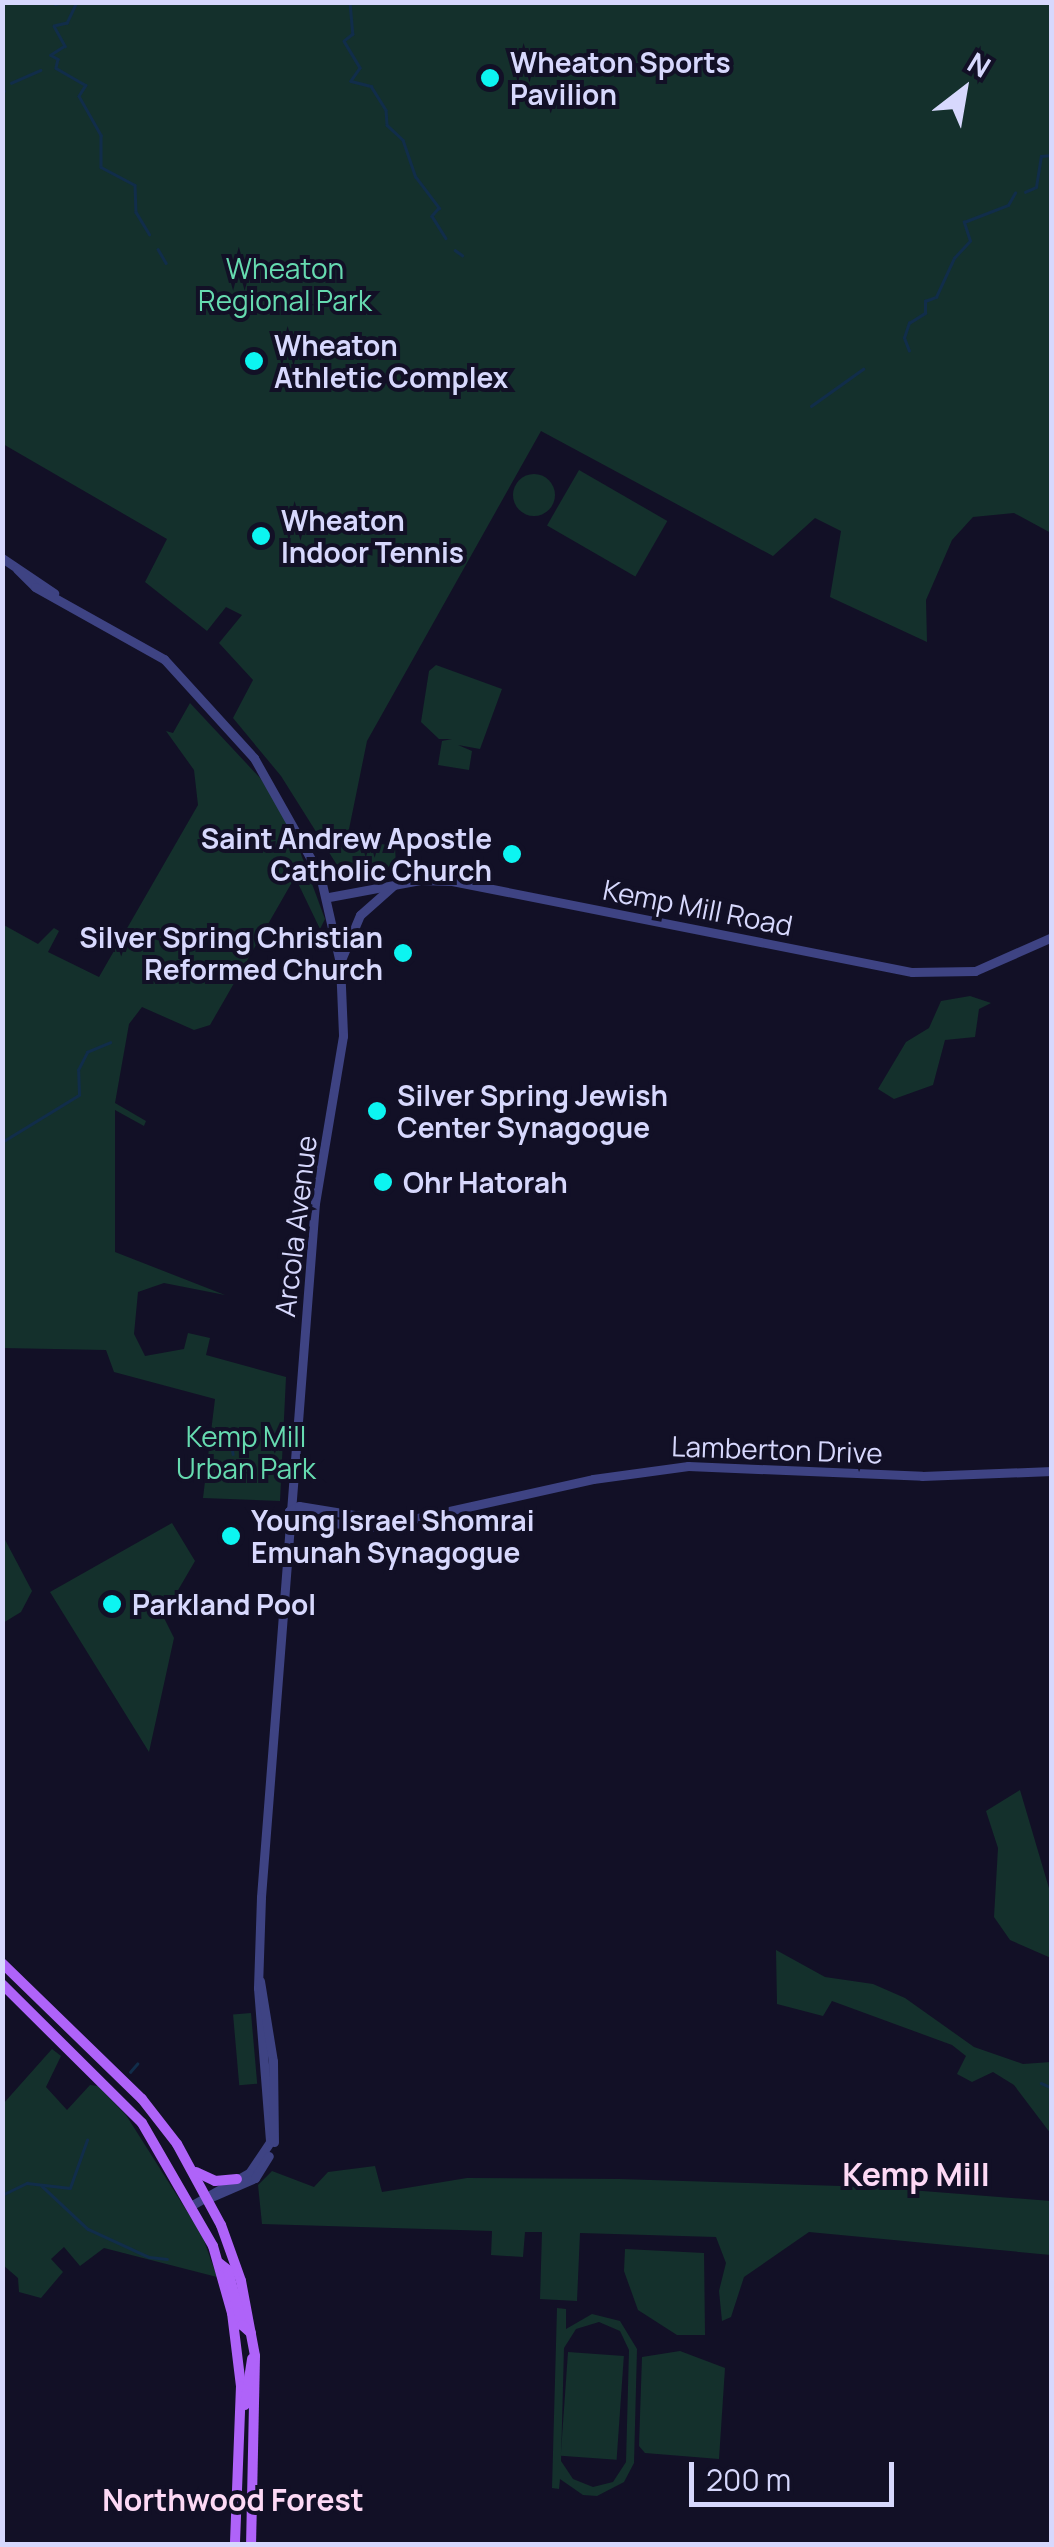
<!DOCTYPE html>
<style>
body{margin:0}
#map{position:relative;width:1054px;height:2547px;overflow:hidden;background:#121026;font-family:Manrope,sans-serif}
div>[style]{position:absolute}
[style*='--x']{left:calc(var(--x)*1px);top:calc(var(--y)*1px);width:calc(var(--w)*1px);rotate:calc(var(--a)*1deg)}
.green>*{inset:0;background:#14302c;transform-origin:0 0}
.round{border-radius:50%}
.stream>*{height:2.5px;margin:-1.25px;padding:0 1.25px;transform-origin:1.25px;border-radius:1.25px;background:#112d4a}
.tertiary>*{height:9px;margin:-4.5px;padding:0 4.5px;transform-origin:4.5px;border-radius:4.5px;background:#3e4383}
.primary>*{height:10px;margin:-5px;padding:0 5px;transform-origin:5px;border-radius:5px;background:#af63f9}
.dots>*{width:28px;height:28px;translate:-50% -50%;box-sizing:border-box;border:5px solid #121026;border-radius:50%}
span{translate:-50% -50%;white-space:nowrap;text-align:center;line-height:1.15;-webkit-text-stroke:8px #121026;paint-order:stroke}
.poi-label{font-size:28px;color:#d7d8fd;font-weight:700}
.left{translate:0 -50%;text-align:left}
.right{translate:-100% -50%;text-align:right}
.park-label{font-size:28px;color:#66dbb0}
.street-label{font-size:28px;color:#d7d8fd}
.neighbourhood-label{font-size:30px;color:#fdd9f5;font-weight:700}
.quarter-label{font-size:32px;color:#fdd9f5;font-weight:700}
.frame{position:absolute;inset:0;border:5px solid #d7d8fd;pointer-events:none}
.north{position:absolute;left:914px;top:40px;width:100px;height:100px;-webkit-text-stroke:8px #121026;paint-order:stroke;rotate:31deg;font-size:28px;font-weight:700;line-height:40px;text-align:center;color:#d7d8fd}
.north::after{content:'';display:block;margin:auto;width:35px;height:45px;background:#d7d8fd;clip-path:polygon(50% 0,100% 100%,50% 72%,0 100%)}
.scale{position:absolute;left:689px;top:2462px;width:205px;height:45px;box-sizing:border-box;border:5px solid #d7d8fd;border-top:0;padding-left:12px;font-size:30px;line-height:35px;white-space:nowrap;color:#d7d8fd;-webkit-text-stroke:8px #121026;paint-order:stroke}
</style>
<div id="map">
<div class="green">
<i style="clip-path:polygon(3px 2px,1051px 3px,1051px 533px,1014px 513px,973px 517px,952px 540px,926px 600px,927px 642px,830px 597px,841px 531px,815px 518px,773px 556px,541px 431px,367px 741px,347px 839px,395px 846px,396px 866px,342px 873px,281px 776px,233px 718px,253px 680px,219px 643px,242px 615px,226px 607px,207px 631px,145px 582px,167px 539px,3px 444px)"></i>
<i style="left:579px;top:470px;width:102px;height:64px;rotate:30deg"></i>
<i class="round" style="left:513px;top:474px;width:42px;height:42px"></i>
<i style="clip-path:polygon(436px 665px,502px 689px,480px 749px,458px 745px,472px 751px,469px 770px,438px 765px,442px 741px,452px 739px,439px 739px,421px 722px,429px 671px)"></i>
<i style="clip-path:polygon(190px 703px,261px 779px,291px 827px,325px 919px,320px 929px,295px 877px,210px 1025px,194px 1030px,142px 1007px,129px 1024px,115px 1103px,146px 1121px,144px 1126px,115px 1110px,115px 1252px,225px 1295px,164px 1283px,138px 1292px,134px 1334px,145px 1356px,184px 1349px,188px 1333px,210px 1338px,206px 1355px,286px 1377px,280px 1501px,203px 1498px,215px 1399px,114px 1372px,106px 1350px,3px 1348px,2px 924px,38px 944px,54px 928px,59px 931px,48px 952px,99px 977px,198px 805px,194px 770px,166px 731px,173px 733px)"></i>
<i style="clip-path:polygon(970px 996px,991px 1003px,979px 1009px,975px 1037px,945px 1040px,933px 1085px,894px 1099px,878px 1089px,906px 1042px,929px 1028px,941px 1001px)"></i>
<i style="clip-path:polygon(172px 1523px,195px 1561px,163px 1616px,174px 1638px,149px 1752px,50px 1592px)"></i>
<i style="clip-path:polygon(3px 1536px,32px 1591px,21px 1612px,3px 1623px)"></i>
<i style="clip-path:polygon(1020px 1790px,1051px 1895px,1051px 1958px,1010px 1940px,994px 1917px,998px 1848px,986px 1811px)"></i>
<i style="clip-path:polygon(776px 1950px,825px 1977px,873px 1984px,905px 1998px,974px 2047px,1023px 2064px,1051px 2062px,1051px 2134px,1014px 2085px,993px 2072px,972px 2082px,957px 2074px,966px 2056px,952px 2045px,832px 2001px,823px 2016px,777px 2004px)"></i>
<i style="left:251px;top:2013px;width:71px;height:18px;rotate:85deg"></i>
<i style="clip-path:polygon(52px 2049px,61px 2056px,46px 2087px,67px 2110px,90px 2085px,98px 2086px,126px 2115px,202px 2235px,217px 2277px,104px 2248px,80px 2266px,64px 2247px,51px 2259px,63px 2272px,41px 2298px,19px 2292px,18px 2278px,3px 2265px,3px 2104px)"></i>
<i style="clip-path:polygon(375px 2166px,382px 2192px,467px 2178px,619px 2179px,872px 2187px,1051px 2201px,1051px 2255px,809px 2232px,744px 2277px,731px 2317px,722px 2321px,719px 2291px,726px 2263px,716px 2237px,580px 2233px,577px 2301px,540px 2299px,542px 2232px,525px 2232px,523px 2257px,491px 2255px,492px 2231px,262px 2224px,258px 2185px,272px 2171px,314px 2187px,328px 2172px)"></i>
<i style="clip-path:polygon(625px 2249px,704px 2253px,705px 2335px,677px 2335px,638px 2310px,624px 2271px)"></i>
<i style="clip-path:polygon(evenodd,557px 2308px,566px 2309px,566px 2329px,592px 2314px,620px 2321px,637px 2349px,634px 2463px,624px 2482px,597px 2496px,583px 2495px,560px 2479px,559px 2489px,552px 2488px,557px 2308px,599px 2322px,620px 2331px,629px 2350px,626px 2462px,613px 2482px,593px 2487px,573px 2479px,561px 2461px,564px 2348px,576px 2329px,599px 2322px)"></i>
<i style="clip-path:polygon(680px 2351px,725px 2368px,719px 2459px,645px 2453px,639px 2446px,642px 2357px)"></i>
<i style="left:568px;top:2352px;width:56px;height:104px;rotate:4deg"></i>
</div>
<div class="stream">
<i style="--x:36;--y:2;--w:1;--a:0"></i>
<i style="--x:77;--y:2;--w:23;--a:115"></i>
<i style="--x:67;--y:23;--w:13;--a:167"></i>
<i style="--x:54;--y:26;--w:23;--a:61"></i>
<i style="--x:65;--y:46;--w:17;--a:147"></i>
<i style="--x:51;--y:55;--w:8;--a:30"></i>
<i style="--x:58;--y:59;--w:9;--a:103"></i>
<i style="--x:56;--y:68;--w:34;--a:30"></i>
<i style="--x:86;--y:85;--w:13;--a:122"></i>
<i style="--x:79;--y:96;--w:45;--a:60.6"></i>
<i style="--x:101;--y:135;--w:32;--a:90"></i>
<i style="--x:101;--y:167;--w:38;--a:28"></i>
<i style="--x:135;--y:185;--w:27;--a:88"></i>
<i style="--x:136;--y:212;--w:26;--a:59"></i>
<i style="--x:350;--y:2;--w:32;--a:85"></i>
<i style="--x:353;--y:34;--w:11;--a:142"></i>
<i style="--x:344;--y:41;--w:31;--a:59"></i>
<i style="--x:360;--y:68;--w:16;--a:125"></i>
<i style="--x:351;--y:81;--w:21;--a:14"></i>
<i style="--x:371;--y:86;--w:28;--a:58"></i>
<i style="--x:386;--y:110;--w:15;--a:86"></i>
<i style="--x:387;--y:125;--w:22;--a:43"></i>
<i style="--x:403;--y:140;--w:39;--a:71"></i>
<i style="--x:416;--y:177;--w:39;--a:53"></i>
<i style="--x:439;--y:208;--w:11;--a:131"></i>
<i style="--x:432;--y:216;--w:26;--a:58"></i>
<i style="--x:55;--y:4;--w:8;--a:-14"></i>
<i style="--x:11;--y:83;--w:32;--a:-24"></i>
<i style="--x:2;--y:92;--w:2;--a:-27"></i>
<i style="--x:1025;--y:192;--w:12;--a:-24"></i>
<i style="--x:1036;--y:187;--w:31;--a:-81"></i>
<i style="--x:1041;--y:156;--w:11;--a:-5"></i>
<i style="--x:158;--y:249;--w:16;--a:60"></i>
<i style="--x:455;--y:250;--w:9;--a:36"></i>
<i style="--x:909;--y:351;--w:14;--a:-111"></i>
<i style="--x:904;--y:338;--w:16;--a:-72"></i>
<i style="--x:909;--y:323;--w:19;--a:-32"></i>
<i style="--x:925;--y:313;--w:12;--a:-90"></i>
<i style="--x:925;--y:301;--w:12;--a:-20"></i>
<i style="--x:936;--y:297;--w:43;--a:-65.2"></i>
<i style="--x:954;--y:258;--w:23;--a:-47"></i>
<i style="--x:970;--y:241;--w:20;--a:-108"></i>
<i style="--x:964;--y:222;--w:47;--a:-21.1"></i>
<i style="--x:1008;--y:205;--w:14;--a:-60"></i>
<i style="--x:811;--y:406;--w:64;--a:-35.4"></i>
<i style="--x:2;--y:1142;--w:90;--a:-31.4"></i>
<i style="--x:79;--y:1095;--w:25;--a:-92"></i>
<i style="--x:78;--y:1070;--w:20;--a:-63"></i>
<i style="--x:87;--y:1052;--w:25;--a:-23"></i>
<i style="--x:231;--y:1441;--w:13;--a:81"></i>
<i style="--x:130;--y:2072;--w:11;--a:-49"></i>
<i style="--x:1041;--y:2083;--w:12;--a:24"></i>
<i style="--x:42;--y:2186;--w:63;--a:43.1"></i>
<i style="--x:88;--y:2229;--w:67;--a:24.7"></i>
<i style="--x:149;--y:2257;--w:18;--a:6"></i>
<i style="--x:2;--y:2195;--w:28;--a:-26"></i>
<i style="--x:27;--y:2183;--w:43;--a:6.6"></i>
<i style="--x:70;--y:2188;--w:51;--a:-70.5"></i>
</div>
<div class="tertiary">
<i style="--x:2;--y:558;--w:63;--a:33.9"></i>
<i style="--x:17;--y:569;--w:25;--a:45"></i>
<i style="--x:35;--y:587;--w:148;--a:29.2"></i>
<i style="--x:164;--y:659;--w:134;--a:47.7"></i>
<i style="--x:254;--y:758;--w:134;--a:60.6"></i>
<i style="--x:320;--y:875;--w:90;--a:77.2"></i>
<i style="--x:340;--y:963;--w:73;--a:87.6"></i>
<i style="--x:343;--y:1036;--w:169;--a:99.5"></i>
<i style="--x:315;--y:1203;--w:696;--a:94.45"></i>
<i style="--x:261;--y:1897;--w:91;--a:91.9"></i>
<i style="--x:258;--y:1988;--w:154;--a:85.5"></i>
<i style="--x:270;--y:2142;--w:37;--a:124"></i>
<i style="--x:249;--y:2173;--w:63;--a:150.6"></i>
<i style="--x:329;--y:897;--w:94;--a:-10.5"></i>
<i style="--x:421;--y:880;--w:31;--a:2"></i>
<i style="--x:452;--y:881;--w:469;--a:11.2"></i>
<i style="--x:912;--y:972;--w:63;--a:-0.9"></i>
<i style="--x:975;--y:971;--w:84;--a:-23.8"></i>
<i style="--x:341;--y:960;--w:49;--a:-67.1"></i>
<i style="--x:360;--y:915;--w:45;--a:-41.4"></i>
<i style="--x:289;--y:1511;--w:13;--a:45"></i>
<i style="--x:298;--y:1520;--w:79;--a:5.1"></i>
<i style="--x:377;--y:1527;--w:221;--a:-12.5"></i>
<i style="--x:593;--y:1479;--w:96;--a:-7.8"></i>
<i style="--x:688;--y:1466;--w:234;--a:2.4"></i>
<i style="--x:922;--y:1476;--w:130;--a:-2.2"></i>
<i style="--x:289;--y:1511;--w:11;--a:-27"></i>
<i style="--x:299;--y:1506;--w:87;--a:9.2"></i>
<i style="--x:260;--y:1981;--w:81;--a:80.8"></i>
<i style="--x:273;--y:2061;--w:81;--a:89.3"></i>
<i style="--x:211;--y:2197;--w:48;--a:-23.4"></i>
<i style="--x:255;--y:2178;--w:26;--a:-58"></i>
</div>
<div class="primary">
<i style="--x:2;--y:1963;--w:195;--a:44.2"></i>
<i style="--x:142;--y:2099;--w:57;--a:52.1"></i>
<i style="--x:177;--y:2144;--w:92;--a:61.5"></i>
<i style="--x:221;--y:2225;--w:59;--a:70.3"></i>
<i style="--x:241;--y:2281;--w:76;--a:79.4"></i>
<i style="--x:255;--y:2356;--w:188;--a:91.2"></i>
<i style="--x:2;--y:1984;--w:197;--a:44.8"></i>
<i style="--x:142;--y:2123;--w:142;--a:60"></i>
<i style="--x:213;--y:2246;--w:70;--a:74.2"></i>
<i style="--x:232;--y:2313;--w:74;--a:83"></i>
<i style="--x:241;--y:2386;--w:158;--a:92.2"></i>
<i style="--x:196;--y:2172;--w:21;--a:25"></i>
<i style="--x:215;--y:2181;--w:22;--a:-5"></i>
<i style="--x:219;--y:2263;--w:11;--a:38"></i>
<i style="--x:228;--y:2270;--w:57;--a:75.7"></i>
<i style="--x:242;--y:2325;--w:12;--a:42"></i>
<i style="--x:245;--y:2405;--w:47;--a:-81.3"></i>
</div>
<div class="dots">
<i style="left:490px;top:78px;background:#0cf5f1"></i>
<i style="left:254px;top:361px;background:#0cf5f1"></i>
<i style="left:261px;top:536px;background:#0cf5f1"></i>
<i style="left:512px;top:854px;background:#0cf5f1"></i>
<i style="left:403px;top:953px;background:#0cf5f1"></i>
<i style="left:377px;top:1111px;background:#0cf5f1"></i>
<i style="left:383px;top:1182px;background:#0cf5f1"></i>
<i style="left:231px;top:1536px;background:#0cf5f1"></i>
<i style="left:112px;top:1604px;background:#0cf5f1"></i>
</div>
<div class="poi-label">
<span class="left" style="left:510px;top:78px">Wheaton Sports<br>Pavilion</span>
<span class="left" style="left:274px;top:361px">Wheaton<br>Athletic Complex</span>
<span class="left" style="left:281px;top:536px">Wheaton<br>Indoor Tennis</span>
<span class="right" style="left:492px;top:854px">Saint Andrew Apostle<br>Catholic Church</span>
<span class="right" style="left:383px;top:953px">Silver Spring Christian<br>Reformed Church</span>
<span class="left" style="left:397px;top:1111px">Silver Spring Jewish<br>Center Synagogue</span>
<span class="left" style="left:403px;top:1182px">Ohr Hatorah</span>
<span class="left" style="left:251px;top:1536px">Young Israel Shomrai<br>Emunah Synagogue</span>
<span class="left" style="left:132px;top:1604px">Parkland Pool</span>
</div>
<div class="park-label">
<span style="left:285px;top:284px">Wheaton<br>Regional Park</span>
<span style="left:246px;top:1452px">Kemp Mill<br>Urban Park</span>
</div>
<div class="street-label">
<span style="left:698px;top:907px;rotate:11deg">Kemp Mill Road</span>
<span style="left:295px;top:1226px;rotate:-83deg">Arcola Avenue</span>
<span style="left:777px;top:1449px;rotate:2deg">Lamberton Drive</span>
</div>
<div class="neighbourhood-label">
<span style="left:233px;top:2500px">Northwood Forest</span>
</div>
<div class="quarter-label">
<span style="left:916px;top:2174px">Kemp Mill</span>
</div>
<div class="frame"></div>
<div class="north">N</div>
<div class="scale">200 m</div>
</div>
